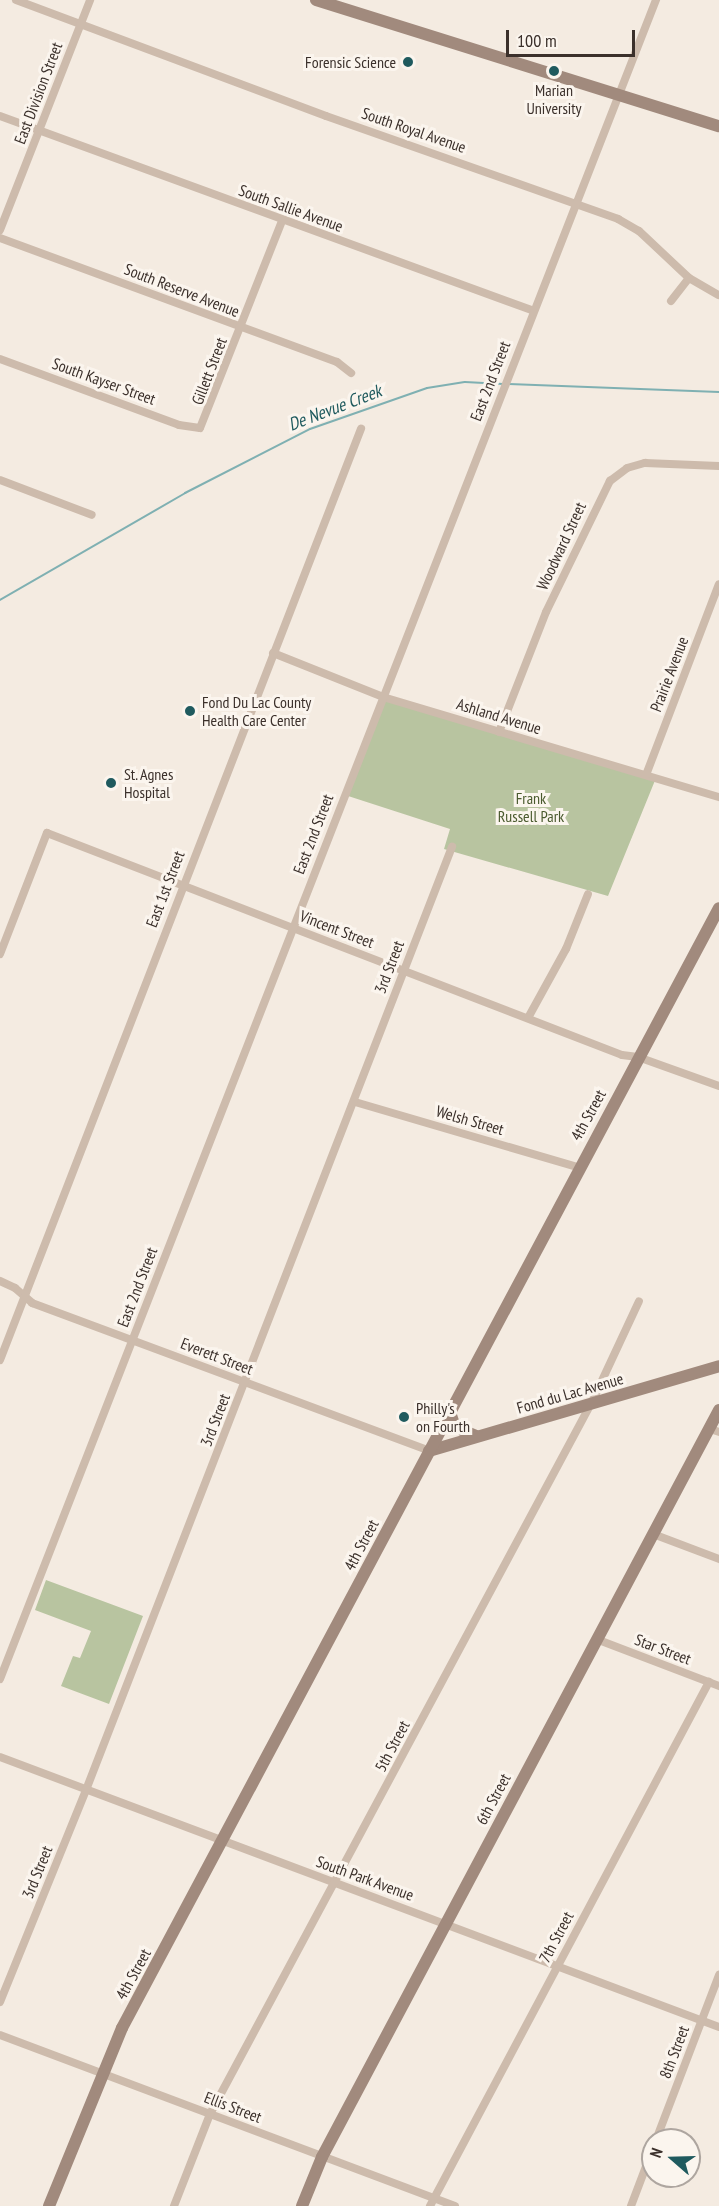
<!DOCTYPE html>
<style>
body{margin:0}
#map{position:relative;width:719px;height:2206px;overflow:hidden;background:#f4ebe1;font-family:"PT Sans Narrow",sans-serif}
div>[style]{position:absolute}
[style*='--x']{left:calc(var(--x)*1px);top:calc(var(--y)*1px);width:calc(var(--w)*1px);rotate:calc(var(--a)*1deg)}
.green>*{inset:0;background:#b8c4a0}
.stream>*{height:2px;margin:-1px;padding:0 1px;transform-origin:1px;border-radius:1px;background:#7fb0b2}
.street>*{height:8px;margin:-4px;padding:0 4px;transform-origin:4px;border-radius:4px;background:#cdbbac}
.secondary>*{height:12px;margin:-6px;padding:0 6px;transform-origin:6px;border-radius:6px;background:#a18a7d}
.dots>*{width:16px;height:16px;translate:-50% -50%;box-sizing:border-box;border:3px solid #fbf5ee;border-radius:50%}
span{translate:-50% -50%;white-space:nowrap;text-align:center;line-height:1.15;-webkit-text-stroke:6px #fbf5ee;paint-order:stroke}
.poi-label{font-size:16px;color:#3b302b}
.right{translate:-100% -50%;text-align:right}
.left{translate:0 -50%;text-align:left}
.street-label{font-size:16px;color:#3b302b}
.park-label{font-size:16px;color:#4a5a2e}
.water-label{font-size:18px;color:#1f5a5e;font-style:italic}
.north{position:absolute;left:641px;top:2128px;width:60px;height:60px;box-sizing:border-box;background:#fbf5ee;border:2px solid #aea6a0;border-radius:50%;rotate:290deg;font-size:16px;font-weight:700;line-height:24px;text-align:center;color:#3b302b}
.north::after{content:'';display:block;margin:auto;width:21px;height:27px;background:#1f5a5e;clip-path:polygon(50% 0,100% 100%,50% 72%,0 100%)}
.scale{position:absolute;left:506px;top:30px;width:129px;height:27px;box-sizing:border-box;border:3px solid #3b302b;border-top:0;padding-left:8px;font-size:18px;line-height:21px;white-space:nowrap;color:#3b302b;-webkit-text-stroke:4px #fbf5ee;paint-order:stroke}
</style>
<div id="map">
<div class="green">
<i style="clip-path:polygon(383px 697px,656px 778px,608px 896px,444px 849px,450px 829px,345px 795px)"></i>
<i style="clip-path:polygon(46px 1580px,143px 1616px,109px 1704px,61px 1686px,73px 1656px,80px 1658px,91px 1631px,35px 1610px)"></i>
</div>
<div class="stream">
<i style="--x:509;--y:384;--w:210;--a:2.2"></i>
<i style="--x:0;--y:600;--w:214;--a:-30"></i>
<i style="--x:185;--y:493;--w:140;--a:-27.1"></i>
<i style="--x:310;--y:429;--w:124;--a:-19.3"></i>
<i style="--x:427;--y:388;--w:38;--a:-9"></i>
<i style="--x:465;--y:382;--w:38;--a:3"></i>
</div>
<div class="street">
<i style="--x:16;--y:0;--w:331;--a:20.5"></i>
<i style="--x:326;--y:116;--w:310;--a:19.4"></i>
<i style="--x:618;--y:219;--w:24;--a:30"></i>
<i style="--x:639;--y:231;--w:69;--a:43.2"></i>
<i style="--x:689;--y:278;--w:34;--a:30"></i>
<i style="--x:0;--y:116;--w:568;--a:20.06"></i>
<i style="--x:0;--y:230;--w:247;--a:-68.6"></i>
<i style="--x:0;--y:238;--w:359;--a:20.2"></i>
<i style="--x:337;--y:362;--w:18;--a:38"></i>
<i style="--x:671;--y:301;--w:29;--a:-52"></i>
<i style="--x:0;--y:359;--w:191;--a:20.2"></i>
<i style="--x:179;--y:425;--w:21;--a:8"></i>
<i style="--x:200;--y:428;--w:223;--a:-68.4"></i>
<i style="--x:0;--y:480;--w:98;--a:20.8"></i>
<i style="--x:273;--y:653;--w:118;--a:21.8"></i>
<i style="--x:383;--y:697;--w:351;--a:16.6"></i>
<i style="--x:499;--y:732;--w:129;--a:-68.6"></i>
<i style="--x:546;--y:612;--w:146;--a:-64"></i>
<i style="--x:610;--y:481;--w:21;--a:-37"></i>
<i style="--x:627;--y:468;--w:19;--a:-16"></i>
<i style="--x:645;--y:463;--w:74;--a:2.3"></i>
<i style="--x:646;--y:775;--w:204;--a:-69.1"></i>
<i style="--x:0;--y:954;--w:130;--a:-68.8"></i>
<i style="--x:47;--y:833;--w:616;--a:21.11"></i>
<i style="--x:622;--y:1055;--w:16;--a:7"></i>
<i style="--x:638;--y:1057;--w:86;--a:19.7"></i>
<i style="--x:528;--y:1018;--w:79;--a:-61.2"></i>
<i style="--x:566;--y:949;--w:59;--a:-68.2"></i>
<i style="--x:355;--y:1102;--w:232;--a:16.3"></i>
<i style="--x:0;--y:1281;--w:17;--a:25"></i>
<i style="--x:15;--y:1288;--w:23;--a:41"></i>
<i style="--x:32;--y:1303;--w:424;--a:20.4"></i>
<i style="--x:0;--y:1360;--w:999;--a:-68.81"></i>
<i style="--x:710;--y:1429;--w:9;--a:18"></i>
<i style="--x:653;--y:1534;--w:71;--a:20.7"></i>
<i style="--x:596;--y:1639;--w:132;--a:20.9"></i>
<i style="--x:0;--y:1679;--w:1803;--a:-68.66"></i>
<i style="--x:0;--y:1757;--w:768;--a:20.58"></i>
<i style="--x:0;--y:2002;--w:229;--a:-67.9"></i>
<i style="--x:86;--y:1790;--w:1012;--a:-68.79"></i>
<i style="--x:0;--y:2035;--w:486;--a:20.6"></i>
<i style="--x:656;--y:2140;--w:177;--a:-69.1"></i>
<i style="--x:174;--y:2206;--w:99;--a:-68.6"></i>
<i style="--x:210;--y:2114;--w:808;--a:-61.79"></i>
<i style="--x:592;--y:1402;--w:111;--a:-65"></i>
<i style="--x:430;--y:2206;--w:594;--a:-61.97"></i>
<i style="--x:631;--y:2206;--w:62;--a:-69.2"></i>
</div>
<div class="secondary">
<i style="--x:316;--y:0;--w:422;--a:17.4"></i>
<i style="--x:450;--y:1412;--w:16;--a:72"></i>
<i style="--x:455;--y:1427;--w:23;--a:23"></i>
<i style="--x:429;--y:1451;--w:302;--a:-16.3"></i>
<i style="--x:49;--y:2206;--w:192;--a:-67.7"></i>
<i style="--x:122;--y:2028;--w:1269;--a:-61.94"></i>
<i style="--x:302;--y:2206;--w:53;--a:-67.8"></i>
<i style="--x:322;--y:2157;--w:846;--a:-62.01"></i>
</div>
<div class="dots">
<i style="left:408px;top:62px;background:#1f5a5e"></i>
<i style="left:554px;top:71px;background:#1f5a5e"></i>
<i style="left:190px;top:711px;background:#1f5a5e"></i>
<i style="left:111px;top:783px;background:#1f5a5e"></i>
<i style="left:404px;top:1417px;background:#1f5a5e"></i>
</div>
<div class="poi-label">
<span class="right" style="left:396px;top:62px">Forensic Science</span>
<span style="left:554px;top:99px">Marian<br>University</span>
<span class="left" style="left:202px;top:711px">Fond Du Lac County<br>Health Care Center</span>
<span class="left" style="left:124px;top:783px">St. Agnes<br>Hospital</span>
<span class="left" style="left:416px;top:1417px">Philly's<br>on Fourth</span>
</div>
<div class="street-label">
<span style="left:38px;top:93px;rotate:-69deg">East Division Street</span>
<span style="left:414px;top:130px;rotate:19deg">South Royal Avenue</span>
<span style="left:291px;top:208px;rotate:20deg">South Sallie Avenue</span>
<span style="left:182px;top:290px;rotate:21deg">South Reserve Avenue</span>
<span style="left:209px;top:371px;rotate:-69deg">Gillett Street</span>
<span style="left:104px;top:381px;rotate:20deg">South Kayser Street</span>
<span style="left:490px;top:381px;rotate:-69deg">East 2nd Street</span>
<span style="left:561px;top:546px;rotate:-65deg">Woodward Street</span>
<span style="left:669px;top:674px;rotate:-69deg">Prairie Avenue</span>
<span style="left:499px;top:716px;rotate:17deg">Ashland Avenue</span>
<span style="left:313px;top:834px;rotate:-69deg">East 2nd Street</span>
<span style="left:165px;top:889px;rotate:-69deg">East 1st Street</span>
<span style="left:337px;top:929px;rotate:21deg">Vincent Street</span>
<span style="left:389px;top:967px;rotate:-69deg">3rd Street</span>
<span style="left:588px;top:1115px;rotate:-61deg">4th Street</span>
<span style="left:470px;top:1120px;rotate:16deg">Welsh Street</span>
<span style="left:137px;top:1287px;rotate:-69deg">East 2nd Street</span>
<span style="left:217px;top:1356px;rotate:21deg">Everett Street</span>
<span style="left:570px;top:1393px;rotate:-16deg">Fond du Lac Avenue</span>
<span style="left:215px;top:1420px;rotate:-69deg">3rd Street</span>
<span style="left:361px;top:1545px;rotate:-62deg">4th Street</span>
<span style="left:663px;top:1649px;rotate:21deg">Star Street</span>
<span style="left:392px;top:1746px;rotate:-62deg">5th Street</span>
<span style="left:493px;top:1799px;rotate:-62deg">6th Street</span>
<span style="left:37px;top:1872px;rotate:-68deg">3rd Street</span>
<span style="left:365px;top:1878px;rotate:20deg">South Park Avenue</span>
<span style="left:556px;top:1937px;rotate:-62deg">7th Street</span>
<span style="left:133px;top:1974px;rotate:-61deg">4th Street</span>
<span style="left:674px;top:2052px;rotate:-69deg">8th Street</span>
<span style="left:233px;top:2107px;rotate:21deg">Ellis Street</span>
</div>
<div class="park-label">
<span style="left:531px;top:807px">Frank<br>Russell Park</span>
</div>
<div class="water-label">
<span style="left:335px;top:408px;rotate:-21deg">De Nevue Creek</span>
</div>
<div class="north">N</div>
<div class="scale">100 m</div>
</div>
